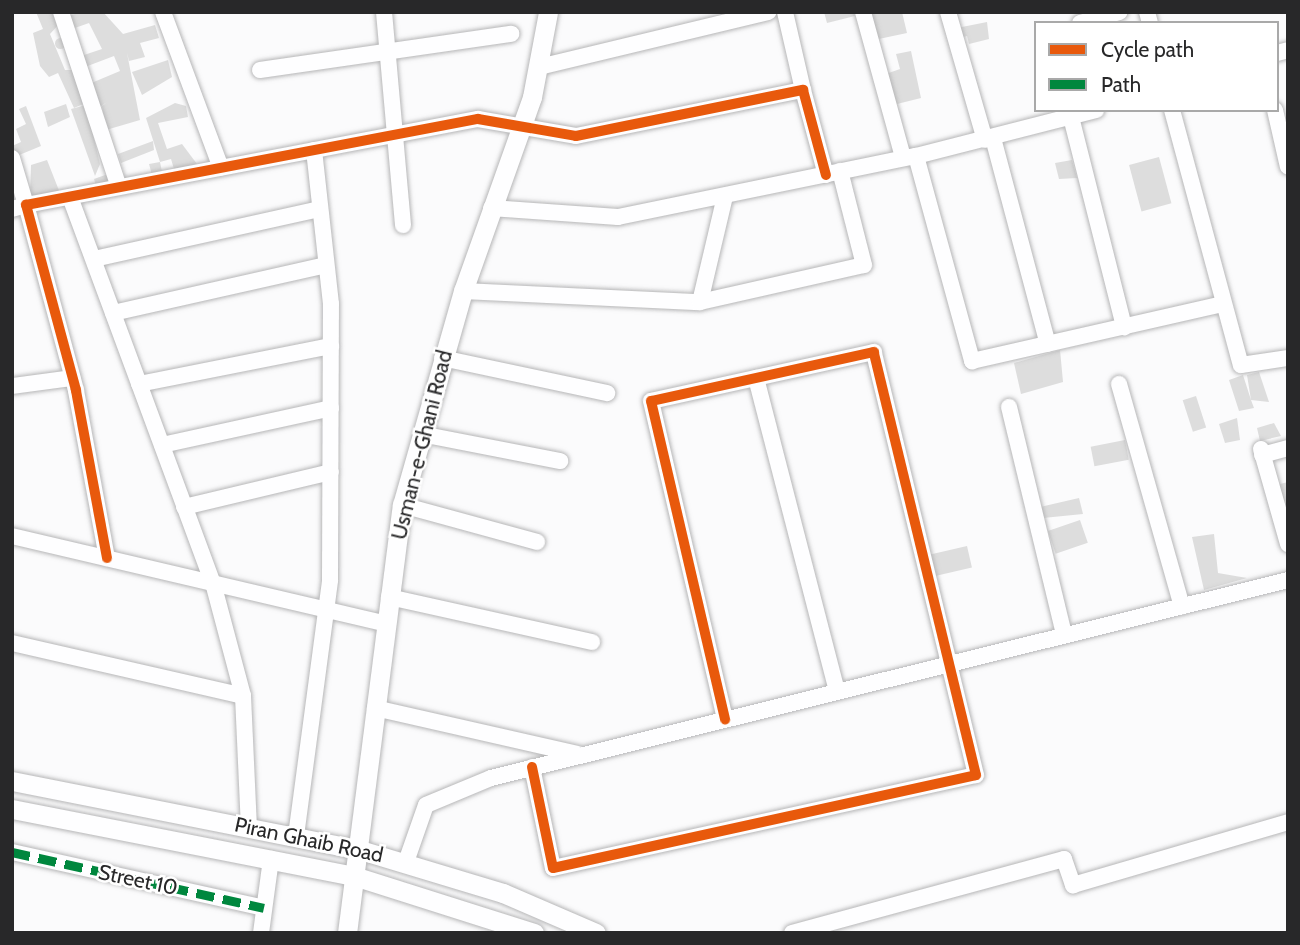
<!DOCTYPE html>
<style>
body{margin:0}
#map{position:relative;width:1300px;height:945px;overflow:hidden;background:#fbfbfc;font-family:Cabin,sans-serif}
div>[style]{position:absolute}
[style*='--x']{left:calc(var(--x)*1px);top:calc(var(--y)*1px);width:calc(var(--w)*1px);rotate:calc(var(--a)*1deg)}
.building>*{inset:0;background:#ddd;transform-origin:0 0}
.round{border-radius:50%}
.roads{filter:drop-shadow(0 0 2px #b6b6b7) drop-shadow(0 0 2px #b6b6b7)}
.minor>*{height:16px;margin:-8px;padding:0 8px;transform-origin:8px;border-radius:8px;background:#fefeff}
.major>*{height:19px;margin:-9.5px;padding:0 9.5px;transform-origin:9.5px;border-radius:9.5px;background:#fefeff}
.quiet>*{height:9px;margin-top:-4.5px;transform-origin:0;background:repeating-linear-gradient(90deg,#00873e 0 18px,transparent 0 27px)}
.cycleway>*{height:10px;margin:-5px;padding:0 5px;transform-origin:5px;border-radius:5px;background:#e8590c}
span{translate:-50% -50%;white-space:nowrap;text-align:center;line-height:1.15;-webkit-text-stroke:5px #fff;paint-order:stroke}
.street-label{font-size:21px;color:#282829}
.frame{position:absolute;inset:0;border:14px solid #282829;pointer-events:none}
.legend{position:absolute;left:1034px;top:21px;width:245px;height:91px;box-sizing:border-box;background:#fff;border:2px solid #a9a9a9;margin:0;padding:9px 12px;list-style:none;font-size:21px;color:#282829}
.legend li{display:flex;align-items:center;gap:14px;height:35px}
.legend b{width:35px;border:2px solid #a9a9a9}
</style>
<div id="map">
<div class="building">
<i style="clip-path:polygon(36px 12px,56px 12px,60px 23px,50px 34px,65px 70px,77px 70px,88px 102px,74px 108px,58px 73px,49px 77px,40px 66px,33px 33px,43px 29px)"></i>
<i style="clip-path:polygon(81px 12px,103px 12px,123px 34px,155px 25px,159px 38px,140px 43px,145px 57px,129px 61px,127px 53px,140px 120px,106px 130px,102px 106px,107px 102px,97px 109px,89px 84px,120px 71px,114px 56px,85px 67px,81px 56px,102px 49px,89px 23px,72px 29px,68px 16px)"></i>
<i style="clip-path:polygon(824px 12px,854px 12px,855px 16px,827px 23px)"></i>
<i style="clip-path:polygon(867px 12px,902px 12px,907px 33px,874px 40px)"></i>
<i style="clip-path:polygon(987px 22px,989px 39px,969px 44px,967px 36px,960px 38px,957px 28px)"></i>
<i class="round" style="left:54.5px;top:37.5px;width:11px;height:11px"></i>
<i style="clip-path:polygon(911px 51px,921px 98px,893px 105px,883px 75px,900px 69px,896px 54px)"></i>
<i style="clip-path:polygon(168px 60px,172px 77px,142px 95px,132px 72px)"></i>
<i style="clip-path:polygon(175px 103px,186px 106px,188px 117px,158px 123px,167px 149px,182px 144px,197px 164px,174px 169px,171px 159px,160px 162px,162px 172px,152px 175px,149px 164px,160px 162px,146px 118px)"></i>
<i style="clip-path:polygon(66px 104px,70px 117px,48px 127px,44px 112px)"></i>
<i style="clip-path:polygon(86px 105px,100px 164px,95px 176px,71px 109px)"></i>
<i style="clip-path:polygon(26px 106px,41px 146px,12px 158px,12px 146px,21px 142px,16px 129px,26px 124px,19px 109px)"></i>
<i style="clip-path:polygon(153px 141px,154px 150px,121px 163px,118px 154px)"></i>
<i style="left:1159px;top:157px;width:48px;height:31px;rotate:75deg"></i>
<i style="clip-path:polygon(47px 160px,60px 193px,30px 199px,31px 165px)"></i>
<i style="clip-path:polygon(1072px 160px,1077px 178px,1059px 179px,1055px 163px)"></i>
<i style="clip-path:polygon(108px 174px,110px 184px,96px 186px,94px 179px)"></i>
<i style="clip-path:polygon(1060px 350px,1063px 382px,1021px 394px,1014px 363px)"></i>
<i style="clip-path:polygon(1259px 372px,1269px 402px,1251px 400px,1254px 408px,1239px 411px,1229px 380px,1243px 375px,1251px 400px,1247px 375px)"></i>
<i style="left:1196px;top:396px;width:33px;height:14px;rotate:72deg"></i>
<i style="clip-path:polygon(1237px 418px,1240px 440px,1225px 443px,1219px 424px)"></i>
<i style="clip-path:polygon(1274px 423px,1281px 436px,1260px 441px,1257px 428px)"></i>
<i style="left:1125px;top:440px;width:20px;height:35px;rotate:79deg"></i>
<i style="clip-path:polygon(1288px 482px,1288px 515px,1276px 485px)"></i>
<i style="clip-path:polygon(1079px 498px,1083px 514px,1043px 518px,1040px 507px)"></i>
<i style="left:1080px;top:520px;width:24px;height:34px;rotate:71deg"></i>
<i style="clip-path:polygon(1214px 534px,1218px 573px,1247px 578px,1204px 590px,1192px 537px)"></i>
<i style="left:967px;top:546px;width:22px;height:41px;rotate:77deg"></i>
</div>
<div class="roads">
<div class="minor">
<i style="--x:61;--y:12;--w:184;--a:71.7"></i>
<i style="--x:163;--y:12;--w:166;--a:69.6"></i>
<i style="--x:384;--y:12;--w:214;--a:84.9"></i>
<i style="--x:785;--y:12;--w:80;--a:77"></i>
<i style="--x:863;--y:12;--w:150;--a:74.6"></i>
<i style="--x:948;--y:12;--w:133;--a:73.9"></i>
<i style="--x:1147;--y:12;--w:11;--a:75"></i>
<i style="--x:1080;--y:23;--w:41;--a:-15.4"></i>
<i style="--x:1277;--y:53;--w:11;--a:-15"></i>
<i style="--x:539;--y:67;--w:236;--a:-13.5"></i>
<i style="--x:260;--y:70;--w:254;--a:-8.2"></i>
<i style="--x:1172;--y:110;--w:264;--a:74.9"></i>
<i style="--x:1241;--y:365;--w:48;--a:-8.5"></i>
<i style="--x:1275;--y:110;--w:58;--a:77.2"></i>
<i style="--x:1071;--y:117;--w:217;--a:75.8"></i>
<i style="--x:993;--y:138;--w:213;--a:75.1"></i>
<i style="--x:916;--y:156;--w:213;--a:74.7"></i>
<i style="--x:972;--y:361;--w:256;--a:-12.8"></i>
<i style="--x:12;--y:158;--w:49;--a:73.4"></i>
<i style="--x:26;--y:205;--w:15;--a:164"></i>
<i style="--x:70;--y:197;--w:412;--a:69.7"></i>
<i style="--x:213;--y:583;--w:117;--a:75.1"></i>
<i style="--x:491;--y:208;--w:127;--a:4.1"></i>
<i style="--x:618;--y:217;--w:304;--a:-11.6"></i>
<i style="--x:916;--y:156;--w:186;--a:-14.3"></i>
<i style="--x:94;--y:259;--w:231;--a:-12.5"></i>
<i style="--x:463;--y:291;--w:237;--a:2.7"></i>
<i style="--x:700;--y:302;--w:168;--a:-12.7"></i>
<i style="--x:864;--y:265;--w:97;--a:-104.3"></i>
<i style="--x:700;--y:302;--w:109;--a:-76.7"></i>
<i style="--x:113;--y:313;--w:218;--a:-12.7"></i>
<i style="--x:442;--y:358;--w:169;--a:12"></i>
<i style="--x:756;--y:378;--w:323;--a:75.5"></i>
<i style="--x:139;--y:384;--w:196;--a:-11.2"></i>
<i style="--x:1119;--y:384;--w:231;--a:74.2"></i>
<i style="--x:12;--y:386;--w:61;--a:-7.6"></i>
<i style="--x:1009;--y:407;--w:234;--a:76.4"></i>
<i style="--x:421;--y:434;--w:142;--a:11"></i>
<i style="--x:162;--y:445;--w:173;--a:-12.3"></i>
<i style="--x:1261;--y:449;--w:99;--a:74.1"></i>
<i style="--x:1262;--y:455;--w:27;--a:-15"></i>
<i style="--x:402;--y:505;--w:140;--a:15.3"></i>
<i style="--x:184;--y:507;--w:151;--a:-13.4"></i>
<i style="--x:12;--y:536;--w:384;--a:13.2"></i>
<i style="--x:107;--y:558;--w:171;--a:-100.5"></i>
<i style="--x:76;--y:390;--w:192;--a:-105.1"></i>
<i style="--x:26;--y:205;--w:460;--a:-10.8"></i>
<i style="--x:478;--y:119;--w:99;--a:9.8"></i>
<i style="--x:576;--y:136;--w:232;--a:-11.5"></i>
<i style="--x:803;--y:90;--w:88;--a:74.9"></i>
<i style="--x:389;--y:597;--w:208;--a:12.5"></i>
<i style="--x:12;--y:643;--w:237;--a:12.9"></i>
<i style="--x:243;--y:696;--w:130;--a:87.4"></i>
<i style="--x:375;--y:708;--w:207;--a:12.8"></i>
<i style="--x:532;--y:767;--w:103;--a:78.3"></i>
<i style="--x:553;--y:868;--w:433;--a:-12.4"></i>
<i style="--x:976;--y:775;--w:435;--a:-103.6"></i>
<i style="--x:874;--y:352;--w:228;--a:167.6"></i>
<i style="--x:651;--y:401;--w:327;--a:76.9"></i>
<i style="--x:296;--y:836;--w:258;--a:-82.4"></i>
<i style="--x:330;--y:580;--w:276;--a:-89.8"></i>
<i style="--x:331;--y:304;--w:155;--a:-96.3"></i>
<i style="--x:12;--y:852;--w:258;--a:12.5"></i>
<i style="--x:406;--y:862;--w:60;--a:-70.7"></i>
<i style="--x:426;--y:805;--w:70;--a:-22.6"></i>
<i style="--x:491;--y:778;--w:821;--a:-13.95"></i>
<i style="--x:261;--y:933;--w:75;--a:-82.3"></i>
<i style="--x:792;--y:933;--w:282;--a:-15.2"></i>
<i style="--x:1064;--y:859;--w:28;--a:71"></i>
<i style="--x:1073;--y:885;--w:224;--a:-16.3"></i>
</div>
<div class="major">
<i style="--x:12;--y:781;--w:352;--a:11.2"></i>
<i style="--x:357;--y:849;--w:152;--a:16.8"></i>
<i style="--x:503;--y:893;--w:101;--a:23.3"></i>
<i style="--x:12;--y:809;--w:349;--a:11.1"></i>
<i style="--x:354;--y:876;--w:189;--a:17.6"></i>
<i style="--x:347;--y:933;--w:432;--a:-82.7"></i>
<i style="--x:402;--y:505;--w:223;--a:-74.1"></i>
<i style="--x:463;--y:291;--w:206;--a:-70.4"></i>
<i style="--x:532;--y:97;--w:86;--a:-79.3"></i>
</div>
</div>
<div class="quiet">
<i style="--x:12;--y:852;--w:258;--a:12.5"></i>
</div>
<div class="cycleway">
<i style="--x:107;--y:558;--w:171;--a:-100.5"></i>
<i style="--x:76;--y:390;--w:192;--a:-105.1"></i>
<i style="--x:26;--y:205;--w:460;--a:-10.8"></i>
<i style="--x:478;--y:119;--w:99;--a:9.8"></i>
<i style="--x:576;--y:136;--w:232;--a:-11.5"></i>
<i style="--x:803;--y:90;--w:88;--a:74.9"></i>
<i style="--x:532;--y:767;--w:103;--a:78.3"></i>
<i style="--x:553;--y:868;--w:433;--a:-12.4"></i>
<i style="--x:976;--y:775;--w:435;--a:-103.6"></i>
<i style="--x:874;--y:352;--w:228;--a:167.6"></i>
<i style="--x:651;--y:401;--w:327;--a:76.9"></i>
</div>
<div class="street-label">
<span style="left:422px;top:445px;rotate:-76deg">Usman-e-Ghani Road</span>
<span style="left:309px;top:840px;rotate:12deg">Piran Ghaib Road</span>
<span style="left:138px;top:880px;rotate:12deg">Street 10</span>
</div>
<div class="frame"></div>
<ul class="legend">
<li><b style="height:9px;background:#e8590c"></b>Cycle path</li>
<li><b style="height:9px;background:#00873e"></b>Path</li>
</ul>
</div>
